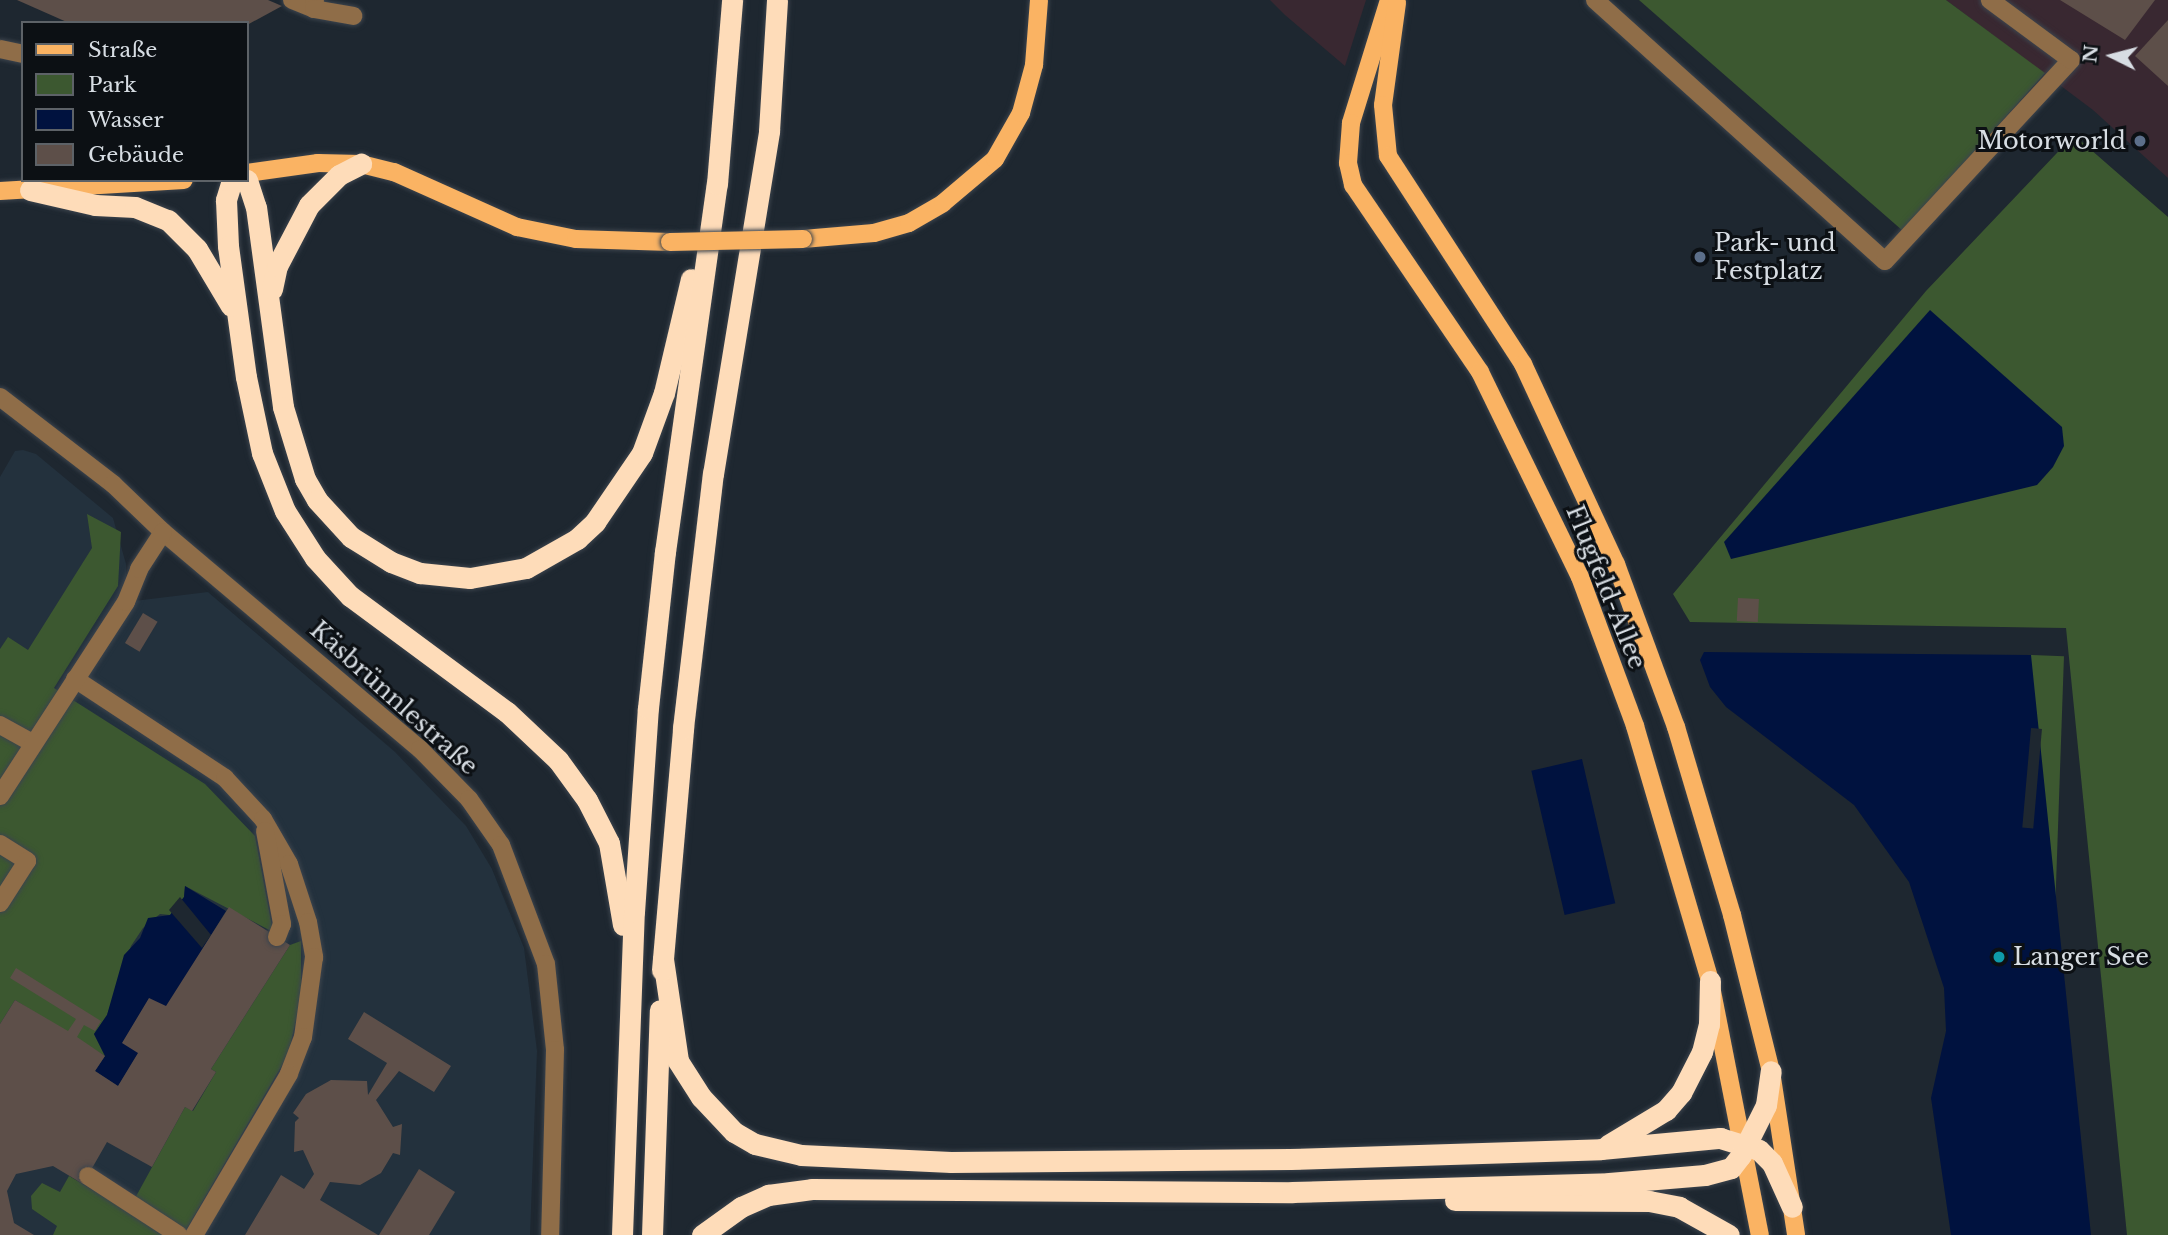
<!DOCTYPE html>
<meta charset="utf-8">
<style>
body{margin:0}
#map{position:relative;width:2168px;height:1235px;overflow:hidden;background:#1e2730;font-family:"Libre Baskerville",serif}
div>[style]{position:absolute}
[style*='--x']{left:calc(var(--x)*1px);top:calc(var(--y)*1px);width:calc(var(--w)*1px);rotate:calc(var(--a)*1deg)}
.commercial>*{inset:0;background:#392831}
.built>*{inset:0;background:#23313d}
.green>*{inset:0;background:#3c5830;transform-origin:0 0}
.water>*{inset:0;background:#00123f;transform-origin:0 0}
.pier>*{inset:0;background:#1e2730;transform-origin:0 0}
.building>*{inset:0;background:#5d4f49;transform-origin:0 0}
.roads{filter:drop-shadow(0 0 2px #3c444d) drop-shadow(0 0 2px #3c444d)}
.minor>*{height:18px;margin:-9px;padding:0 9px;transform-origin:9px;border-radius:9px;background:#8f6d48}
.major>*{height:18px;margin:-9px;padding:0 9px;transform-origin:9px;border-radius:9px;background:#fab363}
.highway>*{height:21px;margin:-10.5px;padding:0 10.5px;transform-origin:10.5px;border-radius:10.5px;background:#fedcb9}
.bridges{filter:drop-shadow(0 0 2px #3c444d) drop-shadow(0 0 2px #3c444d)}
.major-bridge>*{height:18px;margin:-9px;padding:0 9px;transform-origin:9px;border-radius:9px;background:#fab363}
.dots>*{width:19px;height:19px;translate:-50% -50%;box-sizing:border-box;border:4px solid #0c1014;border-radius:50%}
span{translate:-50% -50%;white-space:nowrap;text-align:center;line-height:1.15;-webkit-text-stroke:6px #0c1014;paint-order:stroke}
.poi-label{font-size:24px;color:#d7dde3}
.right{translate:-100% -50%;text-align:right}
.left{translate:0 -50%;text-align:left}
.street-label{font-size:24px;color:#d7dde3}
.legend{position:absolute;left:21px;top:21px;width:228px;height:161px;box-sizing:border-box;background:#0c1014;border:2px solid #5d6267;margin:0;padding:9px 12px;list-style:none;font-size:21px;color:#d7dde3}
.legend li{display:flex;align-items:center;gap:14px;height:35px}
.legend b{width:35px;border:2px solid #5d6267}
.north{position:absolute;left:2077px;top:21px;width:70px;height:70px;-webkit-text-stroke:5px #0c1014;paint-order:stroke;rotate:276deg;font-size:19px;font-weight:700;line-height:28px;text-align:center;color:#d7dde3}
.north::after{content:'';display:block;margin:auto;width:24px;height:32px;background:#d7dde3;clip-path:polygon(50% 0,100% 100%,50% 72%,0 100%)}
</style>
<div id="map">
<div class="commercial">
<i style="clip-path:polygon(1270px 0,1366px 0,1345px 66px,1285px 15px)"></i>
<i style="clip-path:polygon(1946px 0,2168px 0,2168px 178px,2093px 110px)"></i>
</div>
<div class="built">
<i style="clip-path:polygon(23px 450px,36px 454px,113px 518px,126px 564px,126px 602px,208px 592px,395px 752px,466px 826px,492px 869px,524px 948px,537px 1051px,530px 1235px,0 1235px,0 477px,15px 451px)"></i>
</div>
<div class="green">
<i style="clip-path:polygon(1639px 0,1946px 0,2045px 73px,1903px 231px)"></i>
<i style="clip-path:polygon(2074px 135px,2168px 217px,2168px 1235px,2127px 1235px,2066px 628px,1690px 622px,1673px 594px,1926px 291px)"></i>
<i style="clip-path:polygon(87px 514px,121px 532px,118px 586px,54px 688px,205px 784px,255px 836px,273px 932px,185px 886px,184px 897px,170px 915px,160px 914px,143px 928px,131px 946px,107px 1015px,94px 1034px,105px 1056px,15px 1000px,0 1024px,0 649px,8px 637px,28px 650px,92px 548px)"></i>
<i style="left:2031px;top:655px;width:33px;height:583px;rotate:2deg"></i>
<i style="clip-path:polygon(301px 941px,301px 998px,288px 1055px,183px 1235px,53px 1235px,57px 1226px,32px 1209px,31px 1196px,42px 1183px,60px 1192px,69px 1176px,128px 1211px,185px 1107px,193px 1111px,216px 1072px,211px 1069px,290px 945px)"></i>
</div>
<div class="water">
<i style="clip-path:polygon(1930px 310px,2062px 427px,2064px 446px,2053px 467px,2037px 485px,1731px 559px,1724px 542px)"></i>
<i style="clip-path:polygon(1704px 652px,2031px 655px,2091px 1235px,1951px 1235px,1931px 1098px,1946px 1031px,1944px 988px,1909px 882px,1854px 805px,1726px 707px,1710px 687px,1700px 660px)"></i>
<i style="left:1582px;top:759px;width:148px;height:52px;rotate:77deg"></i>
<i style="clip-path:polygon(185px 886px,226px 911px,118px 1086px,95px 1071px,105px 1056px,94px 1034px,107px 1015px,124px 955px,140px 938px,148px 918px,170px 915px,184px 897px)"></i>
</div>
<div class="pier">
<i style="left:2031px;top:728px;width:11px;height:100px;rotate:5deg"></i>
<i style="clip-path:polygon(180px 897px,211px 935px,202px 948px,169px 910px)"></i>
</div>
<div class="building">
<i style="clip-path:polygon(17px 0,268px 0,282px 6px,247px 25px,69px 23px)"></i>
<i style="clip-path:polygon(2060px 0,2155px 0,2125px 40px)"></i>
<i style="clip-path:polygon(2168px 20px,2168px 86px,2135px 56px)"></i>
<i style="left:1738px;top:598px;width:21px;height:23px;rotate:3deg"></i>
<i style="left:143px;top:613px;width:17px;height:35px;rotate:31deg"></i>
<i style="clip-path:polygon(229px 907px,290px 945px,211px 1069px,216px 1072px,192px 1111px,185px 1107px,152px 1167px,107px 1142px,83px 1184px,53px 1166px,16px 1174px,7px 1191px,14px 1223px,34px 1235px,0 1235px,0 1024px,15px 1000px,68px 1031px,76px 1019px,10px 978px,16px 968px,101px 1021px,95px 1031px,84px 1025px,77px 1037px,105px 1056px,95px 1071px,118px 1086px,138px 1053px,122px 1043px,149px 998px,166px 1006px)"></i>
<i style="clip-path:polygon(364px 1012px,451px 1066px,434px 1092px,399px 1071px,376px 1100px,393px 1127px,402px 1124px,400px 1155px,393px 1153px,381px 1173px,360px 1185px,330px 1182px,320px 1200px,378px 1235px,245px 1235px,281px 1175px,304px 1189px,314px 1174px,303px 1150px,294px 1152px,295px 1122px,299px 1118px,293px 1113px,306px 1094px,331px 1080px,367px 1081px,368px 1095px,387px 1063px,348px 1039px)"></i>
<i style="clip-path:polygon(419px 1169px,455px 1192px,429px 1235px,379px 1235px)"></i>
</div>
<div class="roads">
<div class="minor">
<i style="--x:292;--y:0;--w:24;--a:22"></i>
<i style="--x:314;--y:9;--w:9;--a:-84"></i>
<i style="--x:1595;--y:0;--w:390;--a:42"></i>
<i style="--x:1885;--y:261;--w:274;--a:-47.2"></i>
<i style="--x:2071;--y:60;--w:101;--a:-143.5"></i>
<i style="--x:314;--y:9;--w:40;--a:10"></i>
<i style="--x:0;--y:49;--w:24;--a:12"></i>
<i style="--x:0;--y:397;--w:143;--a:37.6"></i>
<i style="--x:113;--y:484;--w:69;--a:43.8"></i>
<i style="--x:163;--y:532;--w:336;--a:40.2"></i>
<i style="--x:420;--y:749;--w:70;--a:45.6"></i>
<i style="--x:469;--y:799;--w:56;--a:55.2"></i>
<i style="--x:501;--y:845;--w:127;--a:69.3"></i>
<i style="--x:546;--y:964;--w:86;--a:84"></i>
<i style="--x:555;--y:1050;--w:185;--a:91.5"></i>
<i style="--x:75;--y:679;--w:180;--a:33.4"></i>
<i style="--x:225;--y:778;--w:56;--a:47.2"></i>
<i style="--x:263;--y:819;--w:52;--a:60"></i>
<i style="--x:289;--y:864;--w:61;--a:71.9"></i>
<i style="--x:308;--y:922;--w:36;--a:80"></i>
<i style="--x:314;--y:957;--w:81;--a:97.8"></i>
<i style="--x:303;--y:1037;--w:40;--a:111"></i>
<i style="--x:289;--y:1074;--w:187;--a:120.5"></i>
<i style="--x:0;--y:725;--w:38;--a:29"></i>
<i style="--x:0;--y:796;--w:231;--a:-57"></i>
<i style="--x:126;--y:602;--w:35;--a:-68"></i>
<i style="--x:139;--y:569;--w:44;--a:-57"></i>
<i style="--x:265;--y:831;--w:95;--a:79.6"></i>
<i style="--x:282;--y:924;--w:14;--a:111"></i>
<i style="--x:0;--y:844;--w:32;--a:32"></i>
<i style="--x:27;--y:861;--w:50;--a:122.7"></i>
<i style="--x:88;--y:1176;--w:108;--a:33"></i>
</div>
<div class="major">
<i style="--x:1389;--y:0;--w:129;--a:107.2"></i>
<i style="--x:1351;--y:123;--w:40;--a:94.3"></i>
<i style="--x:1348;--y:163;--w:23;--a:77"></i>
<i style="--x:1353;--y:185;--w:226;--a:55.8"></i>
<i style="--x:1480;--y:372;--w:228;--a:64"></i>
<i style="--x:1580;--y:577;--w:159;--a:69.7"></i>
<i style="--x:1635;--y:726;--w:266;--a:73.6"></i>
<i style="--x:1710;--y:981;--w:259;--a:78.9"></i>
<i style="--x:1397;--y:3;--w:103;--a:97.8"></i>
<i style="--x:1383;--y:105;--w:51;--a:84.4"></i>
<i style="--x:1388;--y:156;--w:248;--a:57"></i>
<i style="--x:1523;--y:364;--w:221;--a:65.1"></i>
<i style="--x:1616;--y:564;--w:174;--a:69.8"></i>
<i style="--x:1676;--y:727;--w:196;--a:73.4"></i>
<i style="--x:1732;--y:915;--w:161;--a:76"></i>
<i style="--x:1771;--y:1071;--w:166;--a:81.3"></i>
<i style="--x:247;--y:173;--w:72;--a:-8"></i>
<i style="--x:318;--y:163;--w:43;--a:1.3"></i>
<i style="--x:361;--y:164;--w:34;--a:14"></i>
<i style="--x:394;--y:172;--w:135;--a:24.1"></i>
<i style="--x:517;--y:227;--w:60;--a:11.5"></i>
<i style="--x:576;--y:239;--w:94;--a:1.8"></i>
<i style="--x:0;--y:191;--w:184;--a:-3.4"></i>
<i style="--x:803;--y:239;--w:71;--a:-4.8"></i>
<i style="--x:874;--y:233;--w:36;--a:-16"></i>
<i style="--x:909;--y:223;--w:39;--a:-30"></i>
<i style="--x:943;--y:203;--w:68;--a:-40.2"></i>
<i style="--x:995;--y:159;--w:53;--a:-60.5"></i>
<i style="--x:1021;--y:113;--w:50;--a:-74.8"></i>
<i style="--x:1034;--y:65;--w:65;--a:-85.6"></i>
</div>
<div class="highway">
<i style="--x:232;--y:180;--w:21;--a:107"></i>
<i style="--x:226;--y:200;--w:46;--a:87.5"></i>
<i style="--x:228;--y:246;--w:132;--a:82.2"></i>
<i style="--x:246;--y:377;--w:78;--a:78.1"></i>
<i style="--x:262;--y:453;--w:62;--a:68.4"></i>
<i style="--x:285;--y:511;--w:56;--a:57.4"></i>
<i style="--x:315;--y:558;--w:52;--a:47.4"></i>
<i style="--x:350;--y:596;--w:195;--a:36.5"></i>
<i style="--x:507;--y:712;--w:70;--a:43.3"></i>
<i style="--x:558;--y:760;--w:49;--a:54.1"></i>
<i style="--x:587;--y:800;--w:48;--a:62.9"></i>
<i style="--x:609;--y:843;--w:83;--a:80.3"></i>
<i style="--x:247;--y:180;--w:28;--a:72"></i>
<i style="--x:256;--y:207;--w:202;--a:82.3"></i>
<i style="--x:283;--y:407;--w:75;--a:73"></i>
<i style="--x:305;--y:479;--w:24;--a:60"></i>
<i style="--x:317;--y:500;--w:50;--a:47.4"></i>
<i style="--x:351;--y:537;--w:47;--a:32"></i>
<i style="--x:391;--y:562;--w:31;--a:21"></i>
<i style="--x:420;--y:573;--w:50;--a:5.7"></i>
<i style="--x:470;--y:578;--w:57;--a:-10.1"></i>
<i style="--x:526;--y:568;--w:59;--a:-29.6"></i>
<i style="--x:577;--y:539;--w:25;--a:-43"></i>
<i style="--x:595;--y:522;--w:83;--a:-55.7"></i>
<i style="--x:642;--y:453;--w:64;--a:-69.9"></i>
<i style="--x:664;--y:393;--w:117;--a:-76.7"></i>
<i style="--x:30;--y:190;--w:67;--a:13"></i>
<i style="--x:95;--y:205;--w:40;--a:2.9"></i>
<i style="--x:135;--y:207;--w:35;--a:22"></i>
<i style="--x:168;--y:220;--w:41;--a:45"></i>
<i style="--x:197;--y:249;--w:66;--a:59.2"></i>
<i style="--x:272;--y:289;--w:24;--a:-78"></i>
<i style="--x:277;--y:266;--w:69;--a:-62.3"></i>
<i style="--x:309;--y:205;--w:42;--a:-45"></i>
<i style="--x:339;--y:175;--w:25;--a:-27"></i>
<i style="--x:663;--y:959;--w:103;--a:81.6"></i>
<i style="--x:678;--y:1061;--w:43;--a:57.4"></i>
<i style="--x:701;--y:1097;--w:48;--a:46.7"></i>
<i style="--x:734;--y:1132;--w:24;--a:30"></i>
<i style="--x:755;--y:1144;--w:47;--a:13.4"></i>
<i style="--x:801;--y:1155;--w:150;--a:2.7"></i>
<i style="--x:951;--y:1162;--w:339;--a:-0.5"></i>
<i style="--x:1290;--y:1159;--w:311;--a:-1.8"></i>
<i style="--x:1601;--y:1149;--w:120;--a:-5.3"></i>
<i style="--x:1720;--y:1138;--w:41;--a:17.1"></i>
<i style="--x:1759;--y:1150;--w:18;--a:45"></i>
<i style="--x:1772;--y:1163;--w:48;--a:65.6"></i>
<i style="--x:662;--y:970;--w:243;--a:-85"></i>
<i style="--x:683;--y:728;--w:256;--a:-83.3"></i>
<i style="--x:713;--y:474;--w:348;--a:-80.7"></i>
<i style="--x:769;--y:131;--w:131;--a:-86.5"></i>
<i style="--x:1608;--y:1145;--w:68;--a:-31.1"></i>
<i style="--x:1666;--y:1110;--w:23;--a:-49"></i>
<i style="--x:1681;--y:1093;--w:46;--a:-62.9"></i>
<i style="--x:1702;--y:1052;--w:29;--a:-76"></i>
<i style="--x:1709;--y:1024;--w:43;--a:-88.7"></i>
<i style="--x:1455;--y:1200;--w:194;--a:0.3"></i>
<i style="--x:1649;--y:1201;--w:31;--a:11"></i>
<i style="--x:1679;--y:1207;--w:57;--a:29.2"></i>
<i style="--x:622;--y:1235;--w:323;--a:-87.9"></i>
<i style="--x:634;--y:912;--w:204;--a:-86.1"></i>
<i style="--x:648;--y:708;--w:157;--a:-83.8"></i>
<i style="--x:665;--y:552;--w:372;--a:-82"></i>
<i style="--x:717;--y:184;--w:185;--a:-85.3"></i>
<i style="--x:652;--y:1235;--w:225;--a:-88"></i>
<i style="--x:702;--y:1235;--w:48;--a:-35.7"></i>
<i style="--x:741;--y:1207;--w:30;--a:-24"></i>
<i style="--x:768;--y:1195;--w:44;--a:-7.8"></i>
<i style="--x:812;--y:1189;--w:480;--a:0.4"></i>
<i style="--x:1292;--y:1192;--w:317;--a:-1.6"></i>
<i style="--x:1609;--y:1183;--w:96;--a:-4.8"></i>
<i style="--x:1705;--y:1175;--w:27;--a:-15"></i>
<i style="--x:1731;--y:1168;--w:16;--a:-52"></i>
<i style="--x:1741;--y:1155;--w:56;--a:-63.4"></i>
<i style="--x:1766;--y:1105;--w:34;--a:-82"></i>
</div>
</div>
<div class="bridges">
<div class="major-bridge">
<i style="--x:670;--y:242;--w:133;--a:-1.3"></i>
</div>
</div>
<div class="dots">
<i style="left:2140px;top:141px;background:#5c6f8a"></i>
<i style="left:1700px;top:257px;background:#5c6f8a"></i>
<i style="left:1999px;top:957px;background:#0f9aa8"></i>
</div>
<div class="poi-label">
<span class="right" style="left:2126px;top:141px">Motorworld</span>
<span class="left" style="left:1714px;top:257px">Park- und<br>Festplatz</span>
<span class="left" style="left:2013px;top:957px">Langer See</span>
</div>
<div class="street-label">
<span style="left:1606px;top:587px;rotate:68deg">Flugfeld-Allee</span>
<span style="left:394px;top:698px;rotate:42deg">Käsbrünnlestraße</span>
</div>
<ul class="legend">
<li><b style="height:9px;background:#fab363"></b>Straße</li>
<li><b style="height:19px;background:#3c5830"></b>Park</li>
<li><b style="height:19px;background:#00123f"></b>Wasser</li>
<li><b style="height:19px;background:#5d4f49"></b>Gebäude</li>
</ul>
<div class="north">N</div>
</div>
